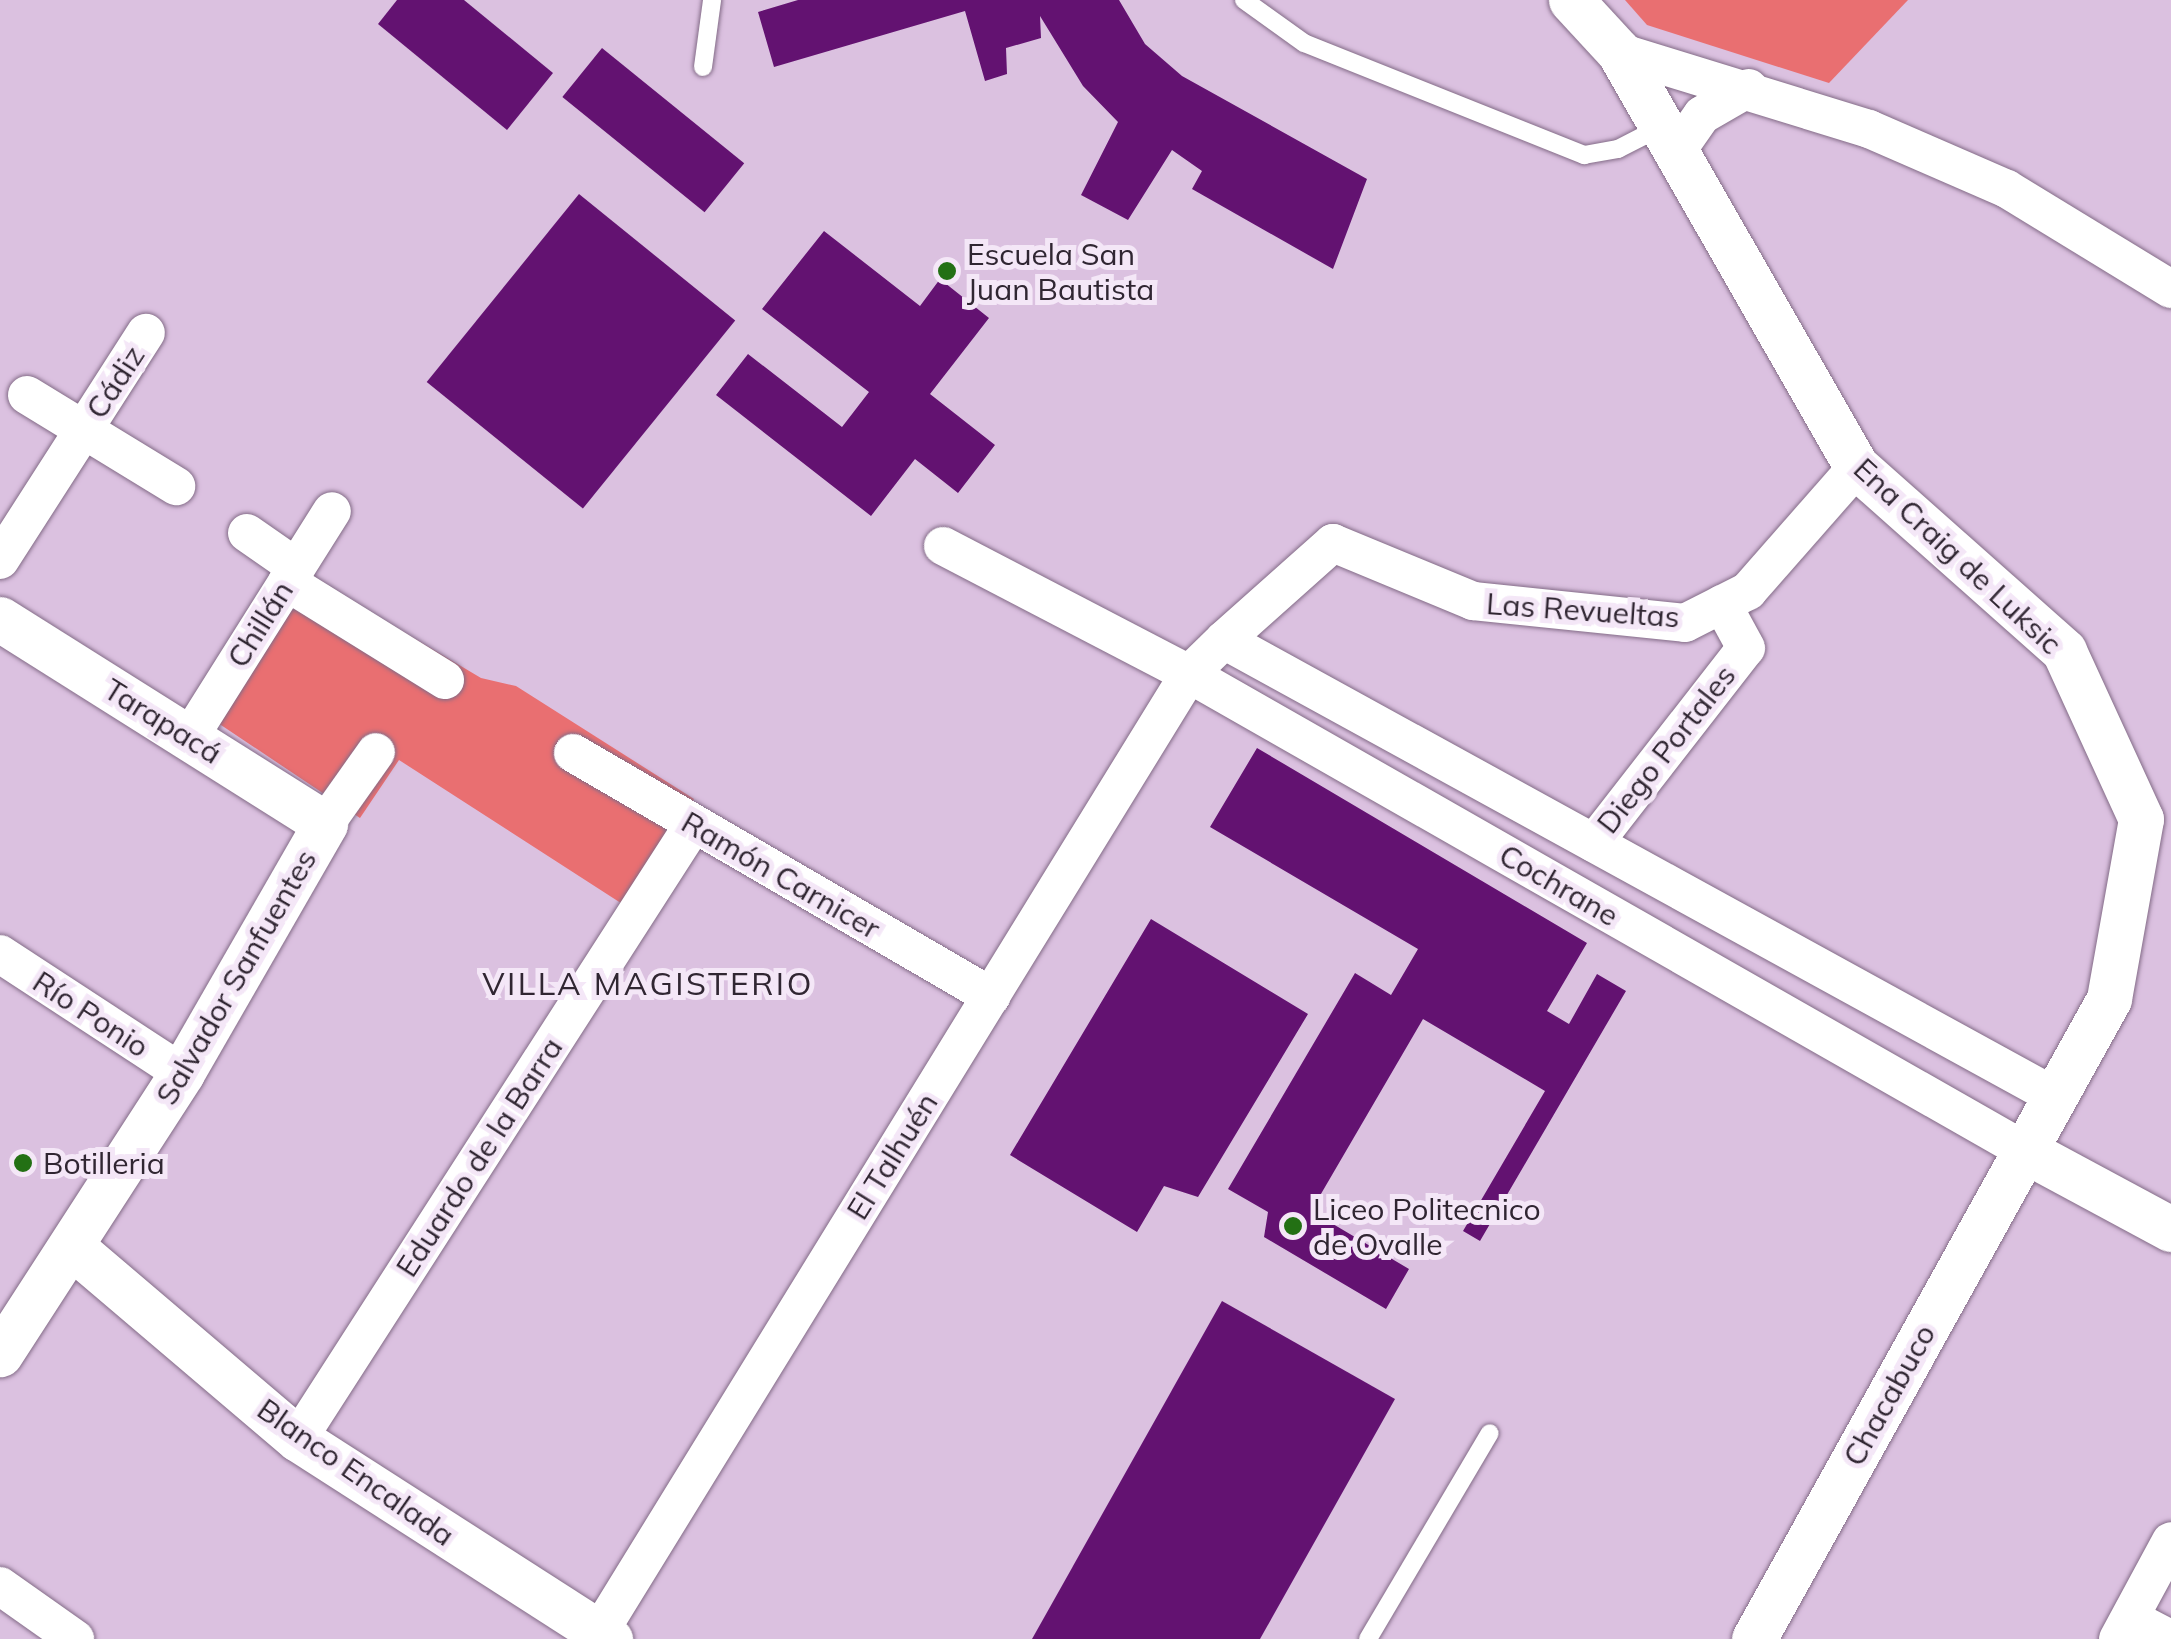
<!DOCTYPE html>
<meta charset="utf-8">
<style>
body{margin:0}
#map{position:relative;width:2171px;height:1639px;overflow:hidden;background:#dbc1e0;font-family:Mulish,sans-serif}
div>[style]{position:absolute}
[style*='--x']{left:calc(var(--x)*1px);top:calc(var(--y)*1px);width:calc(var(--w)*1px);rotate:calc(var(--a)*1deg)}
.green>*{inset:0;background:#e96f71}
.building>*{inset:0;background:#631271;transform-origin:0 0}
.roads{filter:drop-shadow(0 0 2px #836b87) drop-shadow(0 0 2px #836b87)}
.service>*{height:18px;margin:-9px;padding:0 9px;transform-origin:9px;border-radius:9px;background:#fff}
.minor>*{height:38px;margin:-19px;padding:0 19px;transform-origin:19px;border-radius:19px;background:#fff}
.tertiary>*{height:45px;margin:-22.5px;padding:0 22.5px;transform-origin:22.5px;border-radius:22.5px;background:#fff}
.dots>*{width:28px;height:28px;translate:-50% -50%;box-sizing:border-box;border:5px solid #f4e7f7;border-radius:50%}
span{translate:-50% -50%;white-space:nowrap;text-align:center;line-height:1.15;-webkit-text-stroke:10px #f4e7f7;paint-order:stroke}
.poi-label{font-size:30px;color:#302632}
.left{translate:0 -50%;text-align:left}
.street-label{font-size:30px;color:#302632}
.neighbourhood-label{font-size:32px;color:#302632;letter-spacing:2.5px}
</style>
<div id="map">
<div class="green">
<i style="clip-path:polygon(1625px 0,1908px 0,1829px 83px,1647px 25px)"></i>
<i style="clip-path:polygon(306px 574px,481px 678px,516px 686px,694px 799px,627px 907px,399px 760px,360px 818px,215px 721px)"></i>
</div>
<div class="building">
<i style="clip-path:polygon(397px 0,464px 0,553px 73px,507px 130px,378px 24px)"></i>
<i style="clip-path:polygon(798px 0,1119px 0,1145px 44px,1182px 76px,1367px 179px,1333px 269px,1192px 189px,1202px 171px,1172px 150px,1128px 220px,1081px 195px,1118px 122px,1083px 86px,1040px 16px,1041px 38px,1006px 48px,1007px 74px,985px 81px,965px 11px,774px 67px,758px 12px)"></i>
<i style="left:602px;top:48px;width:183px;height:63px;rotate:39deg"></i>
<i style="left:579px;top:194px;width:201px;height:242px;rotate:39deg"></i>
<i style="clip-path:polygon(824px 231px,920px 306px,940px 279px,989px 318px,930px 394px,995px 445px,958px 493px,915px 459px,871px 516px,716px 395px,748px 354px,842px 427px,869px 392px,762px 309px)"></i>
<i style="clip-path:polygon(1257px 748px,1587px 943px,1547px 1011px,1569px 1024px,1597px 974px,1626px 991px,1480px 1241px,1463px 1231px,1545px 1091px,1423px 1019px,1311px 1211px,1409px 1269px,1386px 1309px,1264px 1237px,1268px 1212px,1228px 1189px,1355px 973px,1391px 995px,1418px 949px,1210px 827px)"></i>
<i style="clip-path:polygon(1151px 919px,1308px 1014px,1198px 1197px,1164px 1186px,1137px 1232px,1010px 1155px)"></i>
<i style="clip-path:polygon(1222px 1301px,1395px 1399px,1260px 1639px,1032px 1639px)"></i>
</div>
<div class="roads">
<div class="service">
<i style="--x:1244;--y:0;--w:74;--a:35.6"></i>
<i style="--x:1304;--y:43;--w:302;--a:21.8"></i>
<i style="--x:1584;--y:155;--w:35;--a:-10"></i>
<i style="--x:1618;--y:149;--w:48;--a:-27.1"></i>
<i style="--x:703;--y:67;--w:68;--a:-82.3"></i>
<i style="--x:1368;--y:1639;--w:239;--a:-59.4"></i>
</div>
<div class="minor">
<i style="--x:1619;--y:52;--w:262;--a:17.1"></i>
<i style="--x:1869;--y:129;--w:150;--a:23.5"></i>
<i style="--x:2007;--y:189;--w:192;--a:31.4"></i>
<i style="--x:1676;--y:152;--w:45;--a:-54.9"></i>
<i style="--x:1702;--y:115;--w:54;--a:-29.9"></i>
<i style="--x:27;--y:395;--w:175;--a:31.4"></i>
<i style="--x:247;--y:533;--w:60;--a:34.8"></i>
<i style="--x:943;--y:546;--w:277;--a:27.5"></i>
<i style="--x:1189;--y:674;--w:961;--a:29.69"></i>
<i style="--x:0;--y:560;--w:270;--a:-57.3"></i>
<i style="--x:287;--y:582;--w:186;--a:31.8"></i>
<i style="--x:1224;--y:640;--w:947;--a:28.78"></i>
<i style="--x:189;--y:738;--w:268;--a:-57.8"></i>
<i style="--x:573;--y:753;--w:484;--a:30.2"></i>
<i style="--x:325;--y:824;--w:88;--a:-54.7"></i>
<i style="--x:1594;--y:843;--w:247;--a:-52.1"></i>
<i style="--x:1746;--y:648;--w:50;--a:-118.6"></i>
<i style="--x:0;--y:954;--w:217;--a:33.2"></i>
<i style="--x:298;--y:1439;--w:730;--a:-57.25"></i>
<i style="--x:0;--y:1586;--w:92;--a:35.2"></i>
<i style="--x:2130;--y:1618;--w:45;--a:27.7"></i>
<i style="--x:595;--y:1639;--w:1133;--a:-58.39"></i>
<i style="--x:1189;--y:674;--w:49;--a:-44.2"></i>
<i style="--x:1224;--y:640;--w:146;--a:-41.7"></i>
<i style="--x:1333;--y:543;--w:152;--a:22.5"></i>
<i style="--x:1473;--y:601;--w:213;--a:5.9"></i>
<i style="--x:1685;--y:623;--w:71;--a:-26.9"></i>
<i style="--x:1748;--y:591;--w:165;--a:-48.7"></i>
<i style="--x:2118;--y:1639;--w:111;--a:-61.6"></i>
</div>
<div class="tertiary">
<i style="--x:1571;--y:0;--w:71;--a:47.3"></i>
<i style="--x:1619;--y:52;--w:478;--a:60.2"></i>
<i style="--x:1857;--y:467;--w:277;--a:41.6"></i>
<i style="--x:2064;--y:651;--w:185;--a:65.4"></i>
<i style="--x:2141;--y:819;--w:183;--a:100.1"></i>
<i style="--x:2109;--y:999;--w:732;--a:119.02"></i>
<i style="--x:0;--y:619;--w:384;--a:32.2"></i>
<i style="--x:325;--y:824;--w:287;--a:119.9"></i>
<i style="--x:182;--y:1073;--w:335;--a:122.9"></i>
<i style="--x:2024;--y:1150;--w:167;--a:28.3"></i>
<i style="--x:71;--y:1246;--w:298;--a:40.4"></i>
<i style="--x:298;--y:1439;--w:371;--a:32.7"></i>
</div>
</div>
<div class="dots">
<i style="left:947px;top:271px;background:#237014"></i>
<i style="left:23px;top:1163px;background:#237014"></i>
<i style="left:1293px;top:1226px;background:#237014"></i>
</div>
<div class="poi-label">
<span class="left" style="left:967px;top:271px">Escuela San<br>Juan Bautista</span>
<span class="left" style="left:43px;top:1163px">Botilleria</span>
<span class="left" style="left:1313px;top:1226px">Liceo Politecnico<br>de Ovalle</span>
</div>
<div class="street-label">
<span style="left:115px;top:382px;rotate:-57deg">Cádiz</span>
<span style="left:1958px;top:556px;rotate:43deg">Ena Craig de Luksic</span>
<span style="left:1583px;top:610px;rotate:4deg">Las Revueltas</span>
<span style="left:260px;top:624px;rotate:-58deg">Chillán</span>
<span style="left:163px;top:721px;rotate:32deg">Tarapacá</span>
<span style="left:1666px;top:749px;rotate:-52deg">Diego Portales</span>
<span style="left:781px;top:875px;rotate:30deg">Ramón Carnicer</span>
<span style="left:1559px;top:885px;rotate:30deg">Cochrane</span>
<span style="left:236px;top:977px;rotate:-60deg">Salvador Sanfuentes</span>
<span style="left:91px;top:1014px;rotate:33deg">Río Ponio</span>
<span style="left:892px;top:1156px;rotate:-58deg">El Talhuén</span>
<span style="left:479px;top:1157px;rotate:-57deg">Eduardo de la Barra</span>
<span style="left:1889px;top:1395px;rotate:-61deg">Chacabuco</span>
<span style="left:356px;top:1472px;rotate:35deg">Blanco Encalada</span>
</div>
<div class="neighbourhood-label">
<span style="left:648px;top:983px">VILLA MAGISTERIO</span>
</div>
</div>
